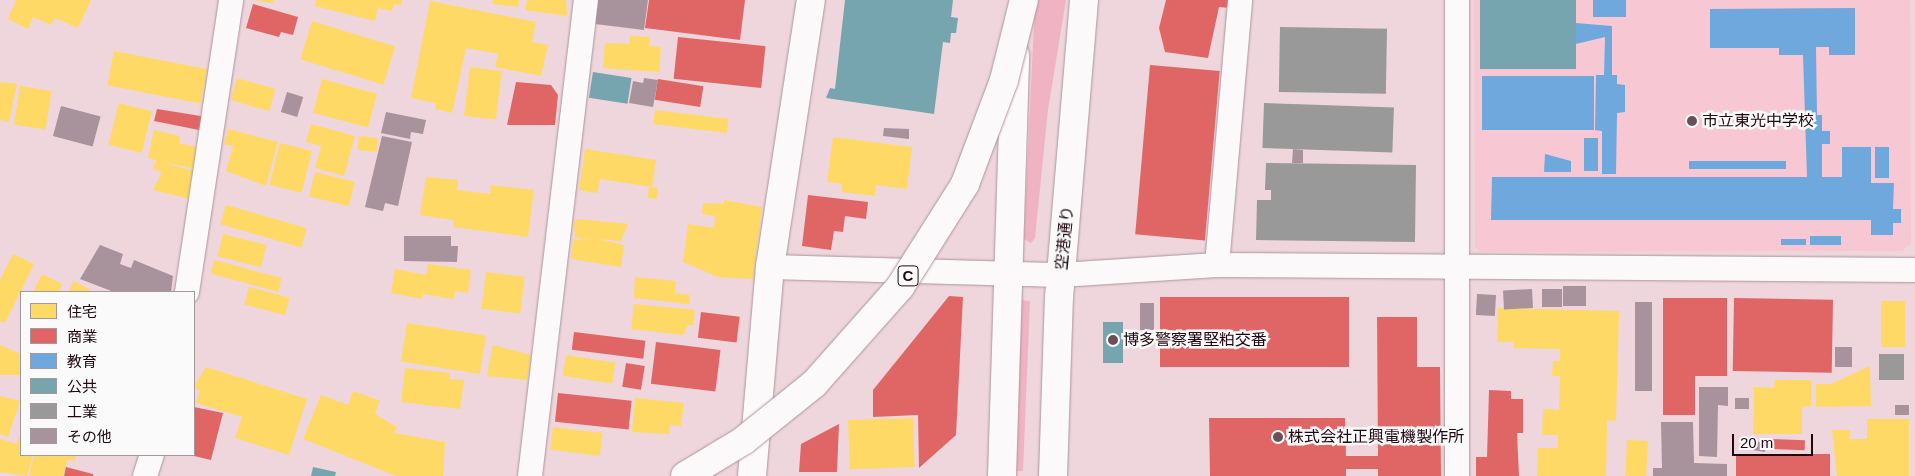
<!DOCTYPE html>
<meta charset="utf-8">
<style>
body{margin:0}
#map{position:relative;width:1915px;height:476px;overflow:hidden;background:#eed6dc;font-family:Arial,"Noto Sans JP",sans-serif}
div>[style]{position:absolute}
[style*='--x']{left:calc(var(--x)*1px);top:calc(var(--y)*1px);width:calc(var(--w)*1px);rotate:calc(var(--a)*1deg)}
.built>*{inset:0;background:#f7c8d4}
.green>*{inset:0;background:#f0b3c4}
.homes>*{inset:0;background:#ffd966;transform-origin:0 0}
.shops>*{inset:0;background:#e06666;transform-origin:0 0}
.schools>*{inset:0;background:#6fa8dc;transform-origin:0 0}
.public>*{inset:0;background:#76a5af;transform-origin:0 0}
.industry>*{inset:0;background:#999;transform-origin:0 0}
.building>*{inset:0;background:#a8929c;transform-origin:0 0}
.roads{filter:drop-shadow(0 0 1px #ac959b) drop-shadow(0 0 1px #ac959b)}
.minor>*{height:24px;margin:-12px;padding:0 12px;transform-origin:12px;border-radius:12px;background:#fcf9fa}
.tertiary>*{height:28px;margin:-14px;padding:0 14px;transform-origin:14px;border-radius:14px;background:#fcf9fa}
.bridges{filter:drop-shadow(0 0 1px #ac959b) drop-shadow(0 0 1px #ac959b)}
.motorway-bridge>*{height:28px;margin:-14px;padding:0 14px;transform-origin:14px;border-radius:14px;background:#fcf9fa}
.dots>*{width:14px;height:14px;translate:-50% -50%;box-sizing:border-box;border:2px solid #fafafa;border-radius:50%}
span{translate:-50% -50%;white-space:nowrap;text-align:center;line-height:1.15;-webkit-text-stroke:5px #fafafa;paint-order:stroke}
.shield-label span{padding:1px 4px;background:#fafafa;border:1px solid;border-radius:4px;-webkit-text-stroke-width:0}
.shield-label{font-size:15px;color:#210810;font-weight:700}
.poi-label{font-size:16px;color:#210810}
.left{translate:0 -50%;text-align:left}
.street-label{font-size:16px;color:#210810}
.legend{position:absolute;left:20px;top:291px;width:175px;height:165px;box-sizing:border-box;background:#fafafa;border:1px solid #a3999c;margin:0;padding:6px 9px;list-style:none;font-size:15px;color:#210810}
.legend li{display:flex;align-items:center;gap:10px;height:25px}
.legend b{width:25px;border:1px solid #a3999c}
.scale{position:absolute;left:1732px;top:434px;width:81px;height:22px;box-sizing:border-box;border:2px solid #210810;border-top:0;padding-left:6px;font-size:15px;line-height:18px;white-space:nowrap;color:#210810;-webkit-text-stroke:4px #fafafa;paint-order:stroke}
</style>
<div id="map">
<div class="built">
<i style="clip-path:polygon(1474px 0,1910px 0,1911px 243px,1902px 251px,1481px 252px,1475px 247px)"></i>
</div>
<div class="green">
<i style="clip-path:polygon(1035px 0,1066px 0,1048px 110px,1035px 238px,1031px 243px,1024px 239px)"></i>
<i style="clip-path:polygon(1020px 300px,1030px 301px,1023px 471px,1016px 471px)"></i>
</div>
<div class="homes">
<i style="clip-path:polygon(16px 0,91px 0,78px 28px,55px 18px,51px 25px,33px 17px,28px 29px,8px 19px)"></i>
<i style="clip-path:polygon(253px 0,274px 0,273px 3px)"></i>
<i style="clip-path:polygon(316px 0,402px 0,401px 5px,394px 4px,392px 11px,378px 8px,375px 21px,315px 6px)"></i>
<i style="clip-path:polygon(493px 0,519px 0,518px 7px,492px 4px)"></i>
<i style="clip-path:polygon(527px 0,566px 0,567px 16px,525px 10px)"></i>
<i style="clip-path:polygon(430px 1px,536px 22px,532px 42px,548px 45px,541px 76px,495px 67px,498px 54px,466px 48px,452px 113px,435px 109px,436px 103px,411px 98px)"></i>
<i style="left:312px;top:21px;width:87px;height:40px;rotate:17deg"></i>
<i style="clip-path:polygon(630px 36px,650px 37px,649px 46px,661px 47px,659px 72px,603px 68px,605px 43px,630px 44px)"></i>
<i style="left:114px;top:51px;width:95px;height:35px;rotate:11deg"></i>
<i style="left:470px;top:67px;width:32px;height:49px;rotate:7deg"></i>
<i style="left:237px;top:78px;width:40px;height:23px;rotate:16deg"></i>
<i style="left:322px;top:79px;width:57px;height:35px;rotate:15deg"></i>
<i style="clip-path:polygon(0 82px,17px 84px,9px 122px,0 120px)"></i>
<i style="left:20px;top:86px;width:32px;height:39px;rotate:9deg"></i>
<i style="left:119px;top:103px;width:34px;height:43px;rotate:14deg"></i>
<i style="left:655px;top:110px;width:74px;height:14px;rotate:7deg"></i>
<i style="clip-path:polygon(311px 124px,355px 136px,344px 176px,315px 168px,321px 146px,306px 142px)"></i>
<i style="clip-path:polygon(228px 129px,278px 142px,266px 186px,226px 171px,233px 146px,224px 144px)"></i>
<i style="clip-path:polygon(154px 130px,180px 136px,179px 143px,201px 148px,197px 169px,161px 162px,201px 173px,193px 200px,153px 190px,162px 172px,153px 169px,156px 160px,148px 158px)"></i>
<i style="left:359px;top:136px;width:19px;height:14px;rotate:6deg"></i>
<i style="clip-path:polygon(833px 137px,912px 147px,907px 189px,876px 185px,875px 196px,841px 192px,842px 184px,827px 182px)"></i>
<i style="left:280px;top:143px;width:33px;height:43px;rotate:14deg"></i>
<i style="clip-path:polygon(585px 149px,656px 160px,652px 187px,600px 179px,597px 193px,579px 190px)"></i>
<i style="left:315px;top:172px;width:41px;height:25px;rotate:14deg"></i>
<i style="clip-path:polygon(426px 177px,458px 180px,457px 190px,490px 194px,491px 185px,534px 190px,528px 237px,453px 227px,453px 220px,420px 215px)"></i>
<i style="left:649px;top:187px;width:9px;height:11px;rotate:6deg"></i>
<i style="clip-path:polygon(724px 200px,762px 207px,753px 279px,718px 277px,683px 262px,688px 224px,714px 228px,715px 216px,702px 214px,703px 203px,724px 204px)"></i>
<i style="left:226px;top:205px;width:84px;height:20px;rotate:16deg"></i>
<i style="clip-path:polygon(578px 219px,628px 224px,621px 241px,598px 239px,624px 245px,621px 267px,571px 259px,573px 239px,587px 240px,575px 237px,574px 222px)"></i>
<i style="left:223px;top:234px;width:45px;height:23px;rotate:14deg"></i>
<i style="clip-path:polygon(13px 254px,34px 264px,5px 323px,0 321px,0 280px)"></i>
<i style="left:214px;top:260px;width:70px;height:14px;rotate:15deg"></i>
<i style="clip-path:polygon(428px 264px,471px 270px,468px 293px,455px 291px,454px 299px,423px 294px,425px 280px,422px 299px,391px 293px,395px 269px,426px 275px)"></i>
<i style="left:486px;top:272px;width:39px;height:37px;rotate:7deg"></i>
<i style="clip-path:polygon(42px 274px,62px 284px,59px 292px,33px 292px)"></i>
<i style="clip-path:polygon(635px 277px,676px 281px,675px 293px,690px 295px,689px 304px,634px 298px)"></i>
<i style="clip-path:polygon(74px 281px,94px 292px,68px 292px)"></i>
<i style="left:249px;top:287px;width:42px;height:18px;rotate:15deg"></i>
<i style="left:1881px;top:301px;width:24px;height:46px"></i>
<i style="clip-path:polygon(634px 304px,695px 310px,693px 325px,688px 325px,683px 335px,631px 329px)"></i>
<i style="clip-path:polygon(1498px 308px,1619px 311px,1616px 421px,1607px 420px,1606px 476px,1537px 476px,1538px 448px,1558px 448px,1558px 435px,1542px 435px,1543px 409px,1559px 410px,1560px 376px,1552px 376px,1553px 361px,1560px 361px,1560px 349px,1514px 348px,1513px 342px,1497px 342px)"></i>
<i style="left:407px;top:323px;width:80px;height:39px;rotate:9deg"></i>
<i style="clip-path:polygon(0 345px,21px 354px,21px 375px,0 375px)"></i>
<i style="clip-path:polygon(493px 345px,531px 355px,527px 380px,487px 376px)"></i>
<i style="left:566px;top:355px;width:50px;height:21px;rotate:9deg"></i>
<i style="clip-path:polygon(1870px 366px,1871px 406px,1816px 407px,1816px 384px,1831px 384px)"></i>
<i style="clip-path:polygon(206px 367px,307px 399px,289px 455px,235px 438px,242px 417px,196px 403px,200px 391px,194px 387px)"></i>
<i style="clip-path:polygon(405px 368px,450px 373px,449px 379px,464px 380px,460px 409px,401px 402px)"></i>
<i style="clip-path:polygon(1775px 380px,1811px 380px,1811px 406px,1802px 407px,1802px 434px,1753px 434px,1754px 387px,1774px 388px)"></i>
<i style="clip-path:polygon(353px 391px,380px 401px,375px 414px,397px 427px,394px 433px,445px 442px,443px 476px,396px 476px,303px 439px,321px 395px,348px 405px)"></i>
<i style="clip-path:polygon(0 396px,20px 401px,8px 437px,0 434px)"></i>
<i style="clip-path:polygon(635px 398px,684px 403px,681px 426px,670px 425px,669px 434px,632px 432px)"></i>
<i style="left:913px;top:418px;width:49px;height:65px;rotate:88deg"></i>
<i style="clip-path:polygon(1867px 419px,1909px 419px,1909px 476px,1837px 476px,1832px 430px,1850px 430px,1850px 439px,1867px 439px)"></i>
<i style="left:553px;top:427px;width:50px;height:23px;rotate:7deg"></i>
<i style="clip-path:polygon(21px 429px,21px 455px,33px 455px,27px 476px,0 472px,0 439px,17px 444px)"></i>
<i style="left:1627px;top:440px;width:21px;height:36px;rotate:3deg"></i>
<i style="clip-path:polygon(34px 455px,76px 455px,75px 461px,68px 459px,63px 476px,29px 476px)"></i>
</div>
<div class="shops">
<i style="clip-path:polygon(649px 0,745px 0,740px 40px,645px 28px)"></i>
<i style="clip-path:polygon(1166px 0,1232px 0,1229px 8px,1219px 7px,1208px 58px,1165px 52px,1159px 28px)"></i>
<i style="clip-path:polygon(253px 4px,298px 17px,293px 35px,281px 32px,279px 37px,246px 28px)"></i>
<i style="left:678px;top:37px;width:88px;height:42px;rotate:6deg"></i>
<i style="left:1150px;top:65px;width:70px;height:170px;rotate:5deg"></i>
<i style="left:658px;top:79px;width:46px;height:21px;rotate:9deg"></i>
<i style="clip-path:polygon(516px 82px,551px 85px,558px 95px,555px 125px,507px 125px)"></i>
<i style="clip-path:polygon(157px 109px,207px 117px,204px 131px,154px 121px)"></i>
<i style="clip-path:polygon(808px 195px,868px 202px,866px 219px,845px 216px,843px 232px,834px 231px,831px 250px,802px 246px)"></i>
<i style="clip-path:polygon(949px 296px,963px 297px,956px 435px,919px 468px,918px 415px,873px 417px,873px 390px)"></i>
<i style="left:1349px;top:297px;width:70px;height:189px;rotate:90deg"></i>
<i style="clip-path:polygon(1663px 298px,1727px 298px,1727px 376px,1695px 376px,1695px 415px,1663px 415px)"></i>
<i style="left:1734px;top:298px;width:99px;height:73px;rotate:1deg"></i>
<i style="left:701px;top:312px;width:39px;height:26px;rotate:7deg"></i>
<i style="clip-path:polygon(1377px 317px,1417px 317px,1417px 367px,1440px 367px,1441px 476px,1378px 476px,1378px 469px,1346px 469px,1346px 476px,1210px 476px,1209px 418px,1345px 418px,1346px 456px,1378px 456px)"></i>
<i style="left:574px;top:332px;width:72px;height:18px;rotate:7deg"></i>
<i style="left:656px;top:342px;width:65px;height:42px;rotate:7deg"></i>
<i style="left:626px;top:363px;width:19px;height:24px;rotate:9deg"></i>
<i style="clip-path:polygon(1489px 390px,1511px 391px,1511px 399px,1523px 399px,1523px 433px,1517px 433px,1519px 476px,1476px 476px,1476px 457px,1487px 457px)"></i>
<i style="left:558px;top:393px;width:74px;height:29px;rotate:6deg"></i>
<i style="clip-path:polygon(194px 407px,223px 413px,211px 460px,194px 456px)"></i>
<i style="clip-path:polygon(839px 424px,837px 472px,799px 472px,801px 444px)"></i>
<i style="left:1770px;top:439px;width:35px;height:10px;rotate:2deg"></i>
<i style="left:1736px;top:454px;width:94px;height:22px"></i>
<i style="clip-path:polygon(66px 467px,93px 474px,93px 476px,64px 476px)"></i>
</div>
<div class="schools">
<i style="left:1593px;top:0;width:33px;height:17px"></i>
<i style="clip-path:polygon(1855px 8px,1855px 55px,1829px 55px,1829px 47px,1816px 47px,1817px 115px,1822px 115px,1822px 131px,1830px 131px,1830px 144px,1822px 144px,1822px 177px,1842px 177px,1842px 147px,1871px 147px,1871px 183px,1894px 183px,1893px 209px,1901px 209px,1901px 223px,1893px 223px,1893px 235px,1871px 235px,1871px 220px,1491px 220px,1492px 177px,1807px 177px,1803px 55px,1779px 55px,1779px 48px,1710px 48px,1710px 9px)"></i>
<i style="clip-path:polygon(1576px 23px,1612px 26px,1612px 75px,1617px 75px,1617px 84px,1625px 85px,1625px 112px,1617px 113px,1616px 174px,1602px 174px,1602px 131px,1595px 130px,1596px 75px,1604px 75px,1605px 37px,1576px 44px)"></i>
<i style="left:1482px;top:76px;width:112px;height:54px"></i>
<i style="left:1584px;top:138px;width:14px;height:33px"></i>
<i style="left:1875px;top:147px;width:14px;height:31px"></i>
<i style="clip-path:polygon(1545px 154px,1571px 161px,1571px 172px,1544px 172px)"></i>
<i style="left:1689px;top:161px;width:97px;height:8px"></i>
<i style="left:1810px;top:236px;width:31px;height:9px"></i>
<i style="left:1781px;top:239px;width:25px;height:6px"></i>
</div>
<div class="public">
<i style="clip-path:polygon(845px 0,953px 0,951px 17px,958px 18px,956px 33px,951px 33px,950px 43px,943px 42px,934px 114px,826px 98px,830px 88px,835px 89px)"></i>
<i style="left:1480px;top:0;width:96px;height:69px"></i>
<i style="left:593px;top:72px;width:39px;height:26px;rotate:9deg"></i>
<i style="left:1103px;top:322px;width:20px;height:41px"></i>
<i style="clip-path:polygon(313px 467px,336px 472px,335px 476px,311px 476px)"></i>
</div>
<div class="industry">
<i style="left:1280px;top:27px;width:107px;height:65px;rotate:1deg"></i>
<i style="left:1264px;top:103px;width:130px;height:45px;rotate:2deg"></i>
<i style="clip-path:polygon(1266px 163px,1416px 165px,1415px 242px,1256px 240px,1257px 200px,1271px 200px,1271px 190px,1265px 190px)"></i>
<i style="left:1879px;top:354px;width:25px;height:26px"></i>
</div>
<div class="building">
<i style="clip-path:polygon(598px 0,648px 0,644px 30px,595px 24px)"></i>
<i style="clip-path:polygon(644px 78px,658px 80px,653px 107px,629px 103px,633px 81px,643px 83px)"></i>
<i style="left:287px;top:92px;width:17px;height:21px;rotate:17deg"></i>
<i style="left:61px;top:106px;width:41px;height:31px;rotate:15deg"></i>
<i style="clip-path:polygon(386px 112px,426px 120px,423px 134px,411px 132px,410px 139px,381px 133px)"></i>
<i style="clip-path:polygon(884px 128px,909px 129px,909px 139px,883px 136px)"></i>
<i style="clip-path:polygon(382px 136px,412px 142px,398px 206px,385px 203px,383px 211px,365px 207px)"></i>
<i style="clip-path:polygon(1293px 149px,1303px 150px,1303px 163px,1292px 163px)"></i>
<i style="clip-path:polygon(404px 236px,451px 236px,451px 246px,458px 246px,457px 262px,404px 261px)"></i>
<i style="clip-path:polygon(100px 245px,123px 254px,120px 264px,131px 268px,134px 260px,173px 276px,171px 292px,114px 292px,80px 279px)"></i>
<i style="left:1563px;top:286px;width:23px;height:20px"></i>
<i style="left:1532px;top:289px;width:19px;height:29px;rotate:87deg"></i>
<i style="left:1542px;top:289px;width:20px;height:18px"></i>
<i style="left:1477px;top:294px;width:19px;height:21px;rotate:3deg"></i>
<i style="left:1635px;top:302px;width:17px;height:89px"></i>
<i style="left:1140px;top:303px;width:14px;height:27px"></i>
<i style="left:1835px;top:347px;width:17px;height:20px"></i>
<i style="clip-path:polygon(1699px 387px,1728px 387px,1728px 406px,1718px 405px,1717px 457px,1699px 456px)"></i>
<i style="left:1749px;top:398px;width:11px;height:14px;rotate:90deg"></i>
<i style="left:1895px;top:405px;width:14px;height:10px"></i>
<i style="clip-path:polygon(1661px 422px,1693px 422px,1694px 463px,1727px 464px,1727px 476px,1653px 476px,1653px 468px,1662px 468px)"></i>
<i style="clip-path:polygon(1754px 442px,1766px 442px,1765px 452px,1753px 450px)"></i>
</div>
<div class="roads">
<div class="minor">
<i style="--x:1217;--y:265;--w:266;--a:-85"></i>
<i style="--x:770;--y:267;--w:291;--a:1.6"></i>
<i style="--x:1061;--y:275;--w:156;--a:-3.7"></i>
<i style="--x:1217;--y:265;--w:698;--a:0.41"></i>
<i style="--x:187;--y:292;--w:295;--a:-81.4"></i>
<i style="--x:145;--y:476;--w:22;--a:-72"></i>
<i style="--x:530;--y:476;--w:479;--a:-83.3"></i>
<i style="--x:1457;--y:476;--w:476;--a:-90"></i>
</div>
<div class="tertiary">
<i style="--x:752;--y:476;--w:210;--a:-85.1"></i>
<i style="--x:770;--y:267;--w:270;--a:-81.3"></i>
<i style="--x:1002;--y:476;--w:421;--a:-88.2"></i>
<i style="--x:1053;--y:476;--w:178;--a:-88.1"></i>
<i style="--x:1059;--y:298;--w:299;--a:-85.2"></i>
</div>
</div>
<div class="bridges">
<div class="motorway-bridge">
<i style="--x:685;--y:476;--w:68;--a:-31.1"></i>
<i style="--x:743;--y:441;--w:91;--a:-38.8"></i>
<i style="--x:814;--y:384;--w:130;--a:-48.4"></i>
<i style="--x:900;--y:287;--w:122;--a:-57.7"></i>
<i style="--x:965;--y:184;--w:111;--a:-69.4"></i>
<i style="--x:1004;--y:80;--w:82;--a:-76"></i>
</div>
</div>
<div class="dots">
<i style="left:1692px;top:121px;background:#695057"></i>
<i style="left:1113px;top:340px;background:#695057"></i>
<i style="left:1278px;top:437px;background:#695057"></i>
</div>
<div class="shield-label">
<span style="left:908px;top:276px">C</span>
</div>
<div class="poi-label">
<span class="left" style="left:1702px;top:121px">市立東光中学校</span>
<span class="left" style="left:1123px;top:340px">博多警察署堅粕交番</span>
<span class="left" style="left:1288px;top:437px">株式会社正興電機製作所</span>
</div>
<div class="street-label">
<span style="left:1065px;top:238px;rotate:-84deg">空港通り</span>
</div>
<ul class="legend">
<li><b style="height:14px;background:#ffd966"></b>住宅</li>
<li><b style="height:14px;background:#e06666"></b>商業</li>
<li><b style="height:14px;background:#6fa8dc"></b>教育</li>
<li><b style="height:14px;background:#76a5af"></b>公共</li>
<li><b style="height:14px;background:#999"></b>工業</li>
<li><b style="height:14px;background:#a8929c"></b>その他</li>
</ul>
<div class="scale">20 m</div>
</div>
